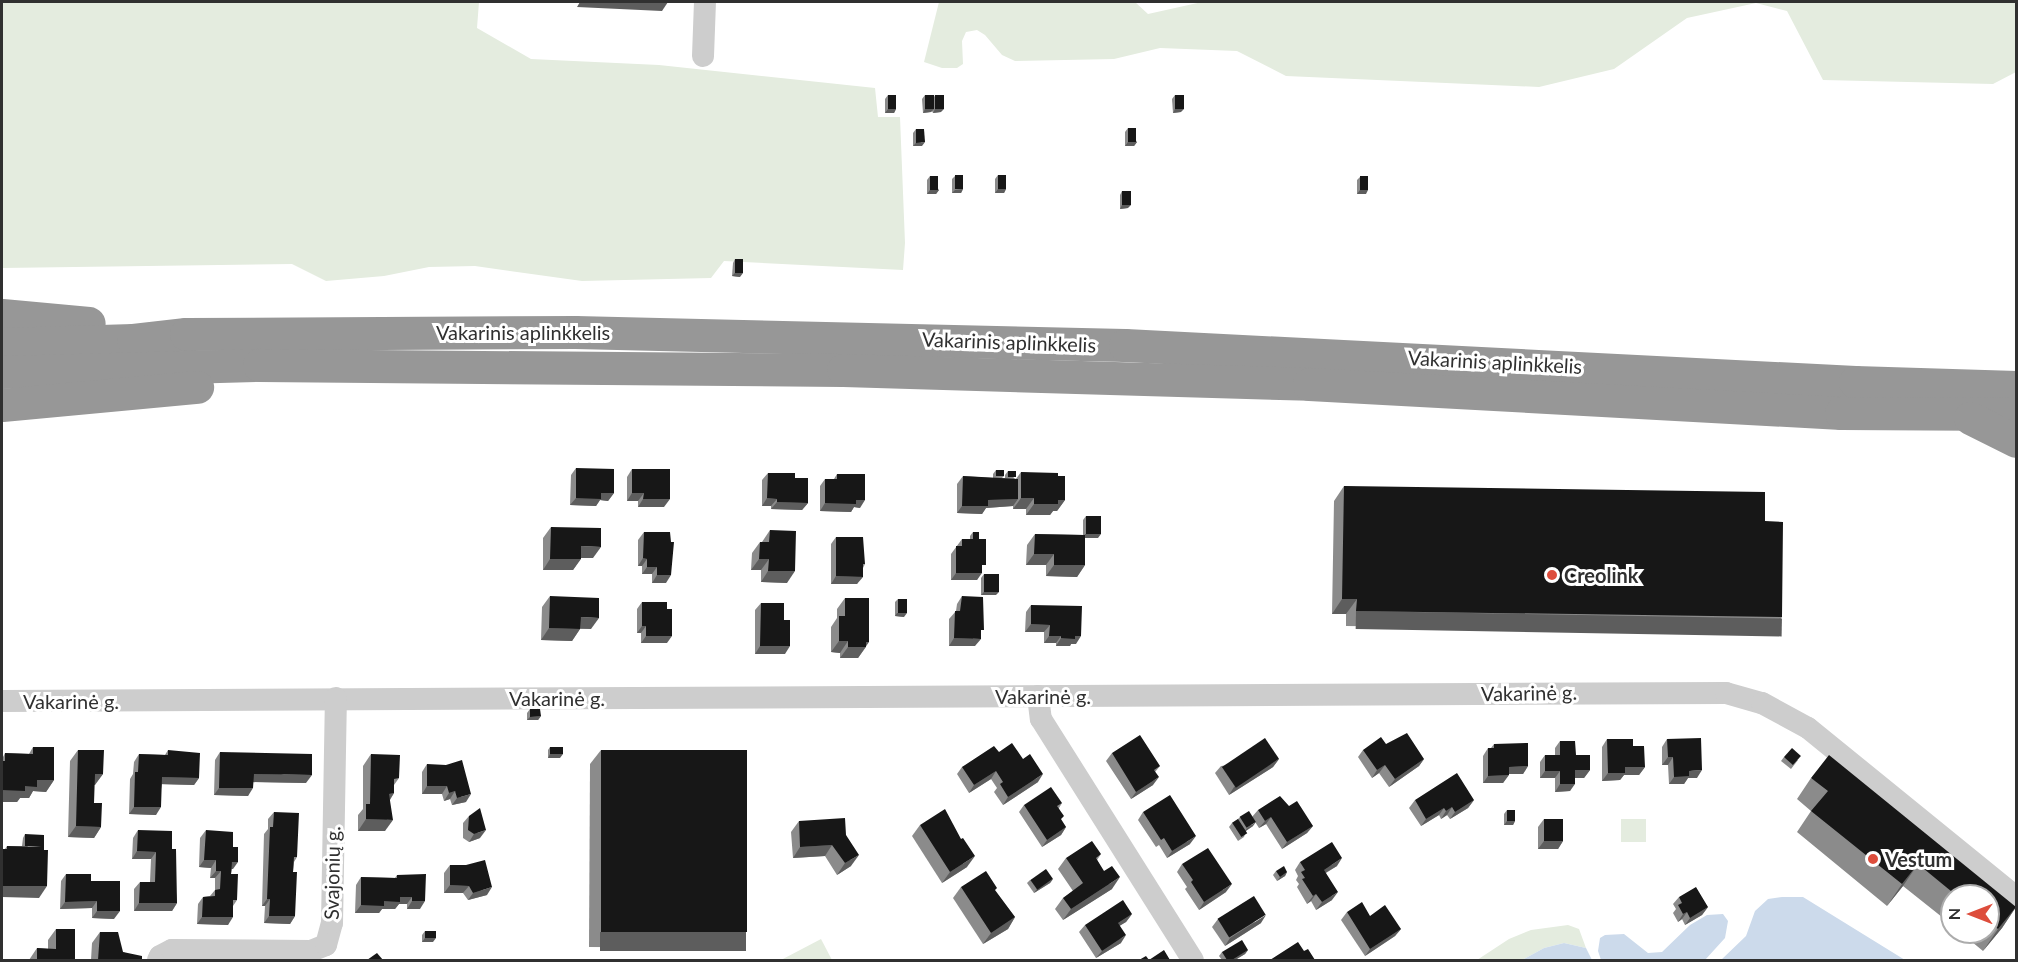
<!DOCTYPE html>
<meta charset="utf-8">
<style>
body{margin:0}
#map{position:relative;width:2018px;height:962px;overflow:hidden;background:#fff;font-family:Lato,sans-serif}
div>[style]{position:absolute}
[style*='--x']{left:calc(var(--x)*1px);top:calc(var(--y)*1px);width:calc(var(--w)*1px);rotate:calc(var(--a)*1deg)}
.green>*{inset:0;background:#e4ecdf;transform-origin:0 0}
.water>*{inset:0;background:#ccdaeb}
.minor>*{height:22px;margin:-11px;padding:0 11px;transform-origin:11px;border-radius:11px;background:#cdcdcd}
.highway>*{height:33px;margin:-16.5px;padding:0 16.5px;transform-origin:16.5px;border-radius:16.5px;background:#979797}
.wall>*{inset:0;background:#8b8b8b}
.shaded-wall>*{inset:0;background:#5d5d5d;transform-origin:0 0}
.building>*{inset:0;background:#171717;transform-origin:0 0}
.dots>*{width:16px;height:16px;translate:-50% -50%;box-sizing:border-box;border:3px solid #fff;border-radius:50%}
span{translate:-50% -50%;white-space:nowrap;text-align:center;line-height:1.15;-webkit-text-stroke:6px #fff;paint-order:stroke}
.street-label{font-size:20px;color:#303030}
.poi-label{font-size:20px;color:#303030;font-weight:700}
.left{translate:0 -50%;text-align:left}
.frame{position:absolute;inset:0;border:3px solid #303030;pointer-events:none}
.north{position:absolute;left:1940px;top:884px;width:60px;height:60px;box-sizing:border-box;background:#fff;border:2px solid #acacac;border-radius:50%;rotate:270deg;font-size:16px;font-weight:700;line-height:24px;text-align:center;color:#303030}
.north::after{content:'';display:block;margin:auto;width:21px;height:27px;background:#dd4d3c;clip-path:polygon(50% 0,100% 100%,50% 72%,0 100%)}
</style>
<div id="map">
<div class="green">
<i style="clip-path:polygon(2px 2px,479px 2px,477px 28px,531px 59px,659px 65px,875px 88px,878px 117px,900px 117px,905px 243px,903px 270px,724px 261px,711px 278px,582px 281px,475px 266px,429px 267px,384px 276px,326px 281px,292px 264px,2px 268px)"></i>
<i style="clip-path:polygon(939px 2px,1135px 2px,1148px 14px,1202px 2px,2016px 2px,2016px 72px,1993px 84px,1823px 80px,1787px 11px,1756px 3px,1687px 18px,1614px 69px,1539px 87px,1286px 76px,1237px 51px,1160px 48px,1114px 59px,1015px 61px,1002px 55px,985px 35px,977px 30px,966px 32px,962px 41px,963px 64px,957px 68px,942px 68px,924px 62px)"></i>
<i style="left:1646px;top:819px;width:23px;height:25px;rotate:90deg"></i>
<i style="clip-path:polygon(1568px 925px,1579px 929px,1586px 948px,1564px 943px,1544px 948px,1522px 960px,1477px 960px,1509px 939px,1531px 930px)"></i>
<i style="clip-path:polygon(821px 939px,832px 960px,781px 960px)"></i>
</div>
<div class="water">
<i style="clip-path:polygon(1782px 897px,1803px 897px,1905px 960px,1721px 960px,1746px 936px,1755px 911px,1768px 899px)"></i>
<i style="clip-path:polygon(1723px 914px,1728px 921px,1725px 938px,1705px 960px,1601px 960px,1598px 951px,1600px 938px,1605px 935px,1624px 934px,1648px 953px,1662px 952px,1690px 925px,1707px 915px)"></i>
<i style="clip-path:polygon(1564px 943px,1586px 948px,1592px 960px,1522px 960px,1544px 948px)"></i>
</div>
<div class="minor">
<i style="--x:703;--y:56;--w:54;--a:-87.9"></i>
<i style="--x:1038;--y:696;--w:23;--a:83"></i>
<i style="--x:1041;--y:719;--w:285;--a:57.8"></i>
<i style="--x:2;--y:701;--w:1724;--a:-0.27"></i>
<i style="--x:1726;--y:693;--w:37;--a:16"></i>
<i style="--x:1762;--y:703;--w:52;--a:28.5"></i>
<i style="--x:1808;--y:728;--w:268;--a:39.1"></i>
<i style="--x:158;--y:960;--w:4;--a:-63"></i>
<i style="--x:160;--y:956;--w:13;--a:-27"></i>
<i style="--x:172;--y:950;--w:139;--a:0.4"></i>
<i style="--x:311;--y:951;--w:16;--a:-22"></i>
<i style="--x:326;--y:945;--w:23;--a:-75"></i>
<i style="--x:332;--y:923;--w:225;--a:-89"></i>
</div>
<div class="highway">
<i style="--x:2;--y:315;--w:87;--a:5.3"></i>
<i style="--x:2;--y:344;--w:131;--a:-1.7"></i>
<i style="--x:133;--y:340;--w:53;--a:-6.5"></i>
<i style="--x:186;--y:334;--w:389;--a:-0.3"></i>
<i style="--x:575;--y:332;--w:550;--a:1.35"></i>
<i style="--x:1125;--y:345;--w:731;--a:2.9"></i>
<i style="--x:1855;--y:382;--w:161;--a:1.8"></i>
<i style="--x:2;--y:372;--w:257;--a:-1.6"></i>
<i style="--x:259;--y:365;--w:584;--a:0.49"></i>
<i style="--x:843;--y:370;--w:466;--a:1.7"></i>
<i style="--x:1309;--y:384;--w:533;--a:3.12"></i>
<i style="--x:1841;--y:413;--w:175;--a:0.3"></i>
<i style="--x:2;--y:405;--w:196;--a:-5.3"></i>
<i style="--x:1970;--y:418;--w:51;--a:26.6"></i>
</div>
<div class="wall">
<i style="clip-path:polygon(888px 95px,896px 109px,894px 113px,885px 113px,885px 99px)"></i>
<i style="clip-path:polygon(925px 95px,934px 97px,935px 95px,941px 112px,933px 113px,932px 111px,931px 112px,923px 113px,922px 99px)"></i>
<i style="clip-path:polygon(1175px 95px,1181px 112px,1173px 113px,1172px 99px)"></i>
<i style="clip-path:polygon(1128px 128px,1137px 142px,1134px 146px,1125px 146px,1125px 132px)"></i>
<i style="clip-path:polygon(916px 129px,922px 146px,913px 146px,913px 133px)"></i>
<i style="clip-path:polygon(998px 175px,1006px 189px,1004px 193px,995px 193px,995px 179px)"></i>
<i style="clip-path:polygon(930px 176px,939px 190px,936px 194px,927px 194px,927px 180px)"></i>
<i style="clip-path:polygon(955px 176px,963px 189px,961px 193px,952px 193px,952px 179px)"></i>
<i style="clip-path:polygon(1360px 177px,1366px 194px,1357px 194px,1357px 180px)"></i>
<i style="clip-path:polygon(1122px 191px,1128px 208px,1120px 209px,1120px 195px)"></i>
<i style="clip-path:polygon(735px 259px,740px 277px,732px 276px,733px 263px)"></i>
<i style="clip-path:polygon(576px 468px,614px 493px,608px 501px,600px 500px,596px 506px,570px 505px,571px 475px)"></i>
<i style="clip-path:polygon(632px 469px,664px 507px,638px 507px,638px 501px,627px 501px,627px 477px)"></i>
<i style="clip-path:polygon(996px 470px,1004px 476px,1002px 478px,1005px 478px,1005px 475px,1008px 471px,1015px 479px,1016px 479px,1021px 472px,1058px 476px,1065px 500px,1057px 511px,1053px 511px,1050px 515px,1026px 515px,1026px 509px,1013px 509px,1013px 506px,986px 508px,982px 514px,957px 513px,957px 484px,963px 476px,993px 478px,993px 474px)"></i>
<i style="clip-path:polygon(768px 473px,795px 478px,808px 503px,802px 510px,771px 509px,771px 506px,762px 506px,762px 480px)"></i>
<i style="clip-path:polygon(837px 474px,860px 508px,854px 507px,851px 512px,820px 511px,820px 486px,825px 479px,834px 479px)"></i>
<i style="clip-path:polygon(1344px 486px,1765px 521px,1782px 617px,1772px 632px,1346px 626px,1346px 614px,1332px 614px,1334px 501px)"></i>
<i style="clip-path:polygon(1086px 516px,1098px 538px,1085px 538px,1085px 565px,1077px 577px,1046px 576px,1046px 565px,1026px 565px,1027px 545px,1035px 534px,1083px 535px,1083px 520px)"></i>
<i style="clip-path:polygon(551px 527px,593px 558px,581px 558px,573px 570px,543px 570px,543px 538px)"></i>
<i style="clip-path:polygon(770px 530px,787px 583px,761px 582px,761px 570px,751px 570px,752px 553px,760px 542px,762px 542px)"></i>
<i style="clip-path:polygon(644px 532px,666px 583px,652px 583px,652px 574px,642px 574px,642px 566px,638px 566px,638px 540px)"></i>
<i style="clip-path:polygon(973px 532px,979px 539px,982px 570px,977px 580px,951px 580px,951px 554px,962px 539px,970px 539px,970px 536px)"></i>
<i style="clip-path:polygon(836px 537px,865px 564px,863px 568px,857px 584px,831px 584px,831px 544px)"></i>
<i style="clip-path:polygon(984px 574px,996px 595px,981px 595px,981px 578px)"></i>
<i style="clip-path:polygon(550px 596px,591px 629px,580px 629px,572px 641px,541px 640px,542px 607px)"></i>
<i style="clip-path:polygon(962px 596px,975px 646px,949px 646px,949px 619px,956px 611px,957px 604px)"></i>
<i style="clip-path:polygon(845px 598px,866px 645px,866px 647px,858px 658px,840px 658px,840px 653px,831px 652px,831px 627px,837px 618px,837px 609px)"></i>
<i style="clip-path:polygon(898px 599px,904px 617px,895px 616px,895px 602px)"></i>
<i style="clip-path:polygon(642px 602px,667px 643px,641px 643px,641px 633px,637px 633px,637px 609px)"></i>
<i style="clip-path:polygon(761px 603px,785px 654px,755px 654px,755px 610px)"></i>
<i style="clip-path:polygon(1031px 605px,1076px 644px,1071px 644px,1070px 646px,1056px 646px,1056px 643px,1044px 643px,1044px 632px,1025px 632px,1026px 612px)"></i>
<i style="clip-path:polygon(530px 709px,541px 716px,538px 720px,527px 720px,527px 713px)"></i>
<i style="clip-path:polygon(1607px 739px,1633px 746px,1645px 767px,1639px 775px,1624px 775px,1620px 780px,1602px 781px,1602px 747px)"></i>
<i style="clip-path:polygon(1667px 739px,1697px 778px,1688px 778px,1684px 784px,1669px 784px,1668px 765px,1662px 765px,1662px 747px)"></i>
<i style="clip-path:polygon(1560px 741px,1576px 755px,1590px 770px,1584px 778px,1575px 778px,1570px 791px,1555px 792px,1555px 778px,1540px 778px,1540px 762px,1545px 755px,1555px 755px,1555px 748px)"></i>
<i style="clip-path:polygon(1386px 744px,1424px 759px,1419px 766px,1389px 787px,1379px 773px,1372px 778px,1358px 757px,1363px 750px)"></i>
<i style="clip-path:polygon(1494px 744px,1528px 766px,1523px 774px,1509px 774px,1503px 783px,1483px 783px,1483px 756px,1488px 748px,1491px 748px)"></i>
<i style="clip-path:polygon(33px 747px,54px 780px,46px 792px,33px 791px,29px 798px,20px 798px,17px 802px,2px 802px,2px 759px,5px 753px,29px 754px)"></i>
<i style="clip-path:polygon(550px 747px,560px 758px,548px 758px,548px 750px)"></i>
<i style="clip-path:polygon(78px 750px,103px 774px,94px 785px,94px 803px,101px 827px,94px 838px,68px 837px,70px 761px)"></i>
<i style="clip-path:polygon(168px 750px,199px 778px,194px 785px,162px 784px,156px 815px,129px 814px,130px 779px,133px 774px,134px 762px,139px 754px,165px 755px)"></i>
<i style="clip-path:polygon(601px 750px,736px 948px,589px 947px,590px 764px)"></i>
<i style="clip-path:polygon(220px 752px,306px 783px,253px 782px,248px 796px,214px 795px,215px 760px)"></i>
<i style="clip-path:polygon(999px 752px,1038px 782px,1003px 805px,994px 792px,997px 788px,991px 779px,969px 793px,957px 774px,962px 767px)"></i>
<i style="clip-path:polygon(1112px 753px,1160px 766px,1155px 772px,1153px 785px,1131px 799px,1106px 761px)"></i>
<i style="clip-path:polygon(371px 754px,399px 778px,394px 785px,394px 793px,390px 800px,385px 831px,358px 831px,358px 815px,363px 809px,363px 766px)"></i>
<i style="clip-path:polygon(1784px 757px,1798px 760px,1791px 769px,1781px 761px)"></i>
<i style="clip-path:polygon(1279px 759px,1273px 767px,1229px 795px,1215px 773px,1221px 766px)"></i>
<i style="clip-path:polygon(427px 764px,466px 802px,452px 805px,450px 799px,444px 801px,442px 794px,422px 794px,422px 772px)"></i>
<i style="clip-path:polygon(1811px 778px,2016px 907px,2002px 928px,1983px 951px,1960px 932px,1988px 932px,1988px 896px,1952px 896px,1952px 925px,1903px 886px,1887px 906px,1797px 832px,1811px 811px,1797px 799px)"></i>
<i style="clip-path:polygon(1415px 800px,1474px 800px,1468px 808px,1450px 819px,1447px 815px,1441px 819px,1439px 815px,1421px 826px,1409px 808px)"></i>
<i style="clip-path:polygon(1062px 803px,1059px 808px,1061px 820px,1066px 827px,1061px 835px,1042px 847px,1019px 812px,1024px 805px)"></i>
<i style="clip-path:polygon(1289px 806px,1313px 826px,1307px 833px,1282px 849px,1266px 824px,1259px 828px,1252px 817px,1258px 810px)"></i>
<i style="clip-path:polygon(1507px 810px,1515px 821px,1513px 825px,1504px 825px,1504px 814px)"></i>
<i style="clip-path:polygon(274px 812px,297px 857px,294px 862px,293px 872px,295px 916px,290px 924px,264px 923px,265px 906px,262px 906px,264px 834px,268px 829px,268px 819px)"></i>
<i style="clip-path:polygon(1143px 812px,1190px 844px,1167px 858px,1159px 845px,1156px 847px,1138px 820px)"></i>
<i style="clip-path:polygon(469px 816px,480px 838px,469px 842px,463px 838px,463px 823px)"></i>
<i style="clip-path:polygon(1240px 817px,1253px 826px,1246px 831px,1244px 837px,1238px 841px,1229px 827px,1232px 823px,1238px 819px)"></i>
<i style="clip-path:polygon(1544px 819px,1563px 841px,1558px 849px,1538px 849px,1538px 827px)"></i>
<i style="clip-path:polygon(799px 821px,846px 835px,851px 866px,837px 875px,825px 856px,793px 858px,791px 832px)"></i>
<i style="clip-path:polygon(920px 825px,967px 867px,942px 883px,912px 836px)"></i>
<i style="clip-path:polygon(138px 830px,172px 849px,177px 903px,172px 911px,134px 911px,134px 889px,140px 882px,150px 882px,151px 859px,132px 859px,133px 838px)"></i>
<i style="clip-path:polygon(206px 830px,233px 869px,232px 869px,231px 874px,237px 900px,233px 906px,228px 925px,197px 924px,198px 904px,203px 897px,210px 896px,215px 890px,215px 878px,210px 878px,211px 868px,199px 867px,200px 838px)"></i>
<i style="clip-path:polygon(25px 834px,39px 898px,5px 849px,7px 846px,22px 846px,23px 838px)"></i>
<i style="clip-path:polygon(1101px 854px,1097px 860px,1112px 889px,1063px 920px,1055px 909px,1063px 898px,1073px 891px,1058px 869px,1066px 858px)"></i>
<i style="clip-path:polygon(1300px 862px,1337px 866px,1326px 873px,1332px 900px,1316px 910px,1311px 901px,1307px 904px,1297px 887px,1299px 884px,1296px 880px,1298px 876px,1295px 870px)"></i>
<i style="clip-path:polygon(1182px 864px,1226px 892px,1199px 910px,1185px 889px,1187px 887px,1177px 872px)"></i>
<i style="clip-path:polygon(450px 865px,487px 895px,468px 900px,463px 893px,444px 893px,444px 873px)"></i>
<i style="clip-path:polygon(1276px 871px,1287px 872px,1285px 876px,1277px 881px,1273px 875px)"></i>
<i style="clip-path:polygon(66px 874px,91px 881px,114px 919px,92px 918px,92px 908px,60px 909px,61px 881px)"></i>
<i style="clip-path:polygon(397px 875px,420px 909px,407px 909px,407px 904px,399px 904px,395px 909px,382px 909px,379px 913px,355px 913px,356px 885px,361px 877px,395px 878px)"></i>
<i style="clip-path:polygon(1053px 879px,1050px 883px,1034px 893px,1027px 883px,1030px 880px)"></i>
<i style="clip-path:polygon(961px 887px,995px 891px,1015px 917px,1008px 929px,983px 944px,953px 898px)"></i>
<i style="clip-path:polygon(1679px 897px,1708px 907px,1702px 915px,1685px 925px,1682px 919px,1678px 922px,1673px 913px,1676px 909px,1673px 904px)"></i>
<i style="clip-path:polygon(1347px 912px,1370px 916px,1401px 929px,1395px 936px,1365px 956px,1341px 920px)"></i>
<i style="clip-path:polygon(1132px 914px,1126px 922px,1120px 925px,1121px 943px,1096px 958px,1079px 932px,1085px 925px)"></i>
<i style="clip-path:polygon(1218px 919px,1261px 923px,1225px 946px,1212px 927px)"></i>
<i style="clip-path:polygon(56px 929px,75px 960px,29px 960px,37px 948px,48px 949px,48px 940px)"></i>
<i style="clip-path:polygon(425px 931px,433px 942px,422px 942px,422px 935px)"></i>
<i style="clip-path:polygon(100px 932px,123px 952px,142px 960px,91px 960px,92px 943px)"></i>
<i style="clip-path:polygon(1248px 950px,1245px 954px,1235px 960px,1222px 960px,1219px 956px,1222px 952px)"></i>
</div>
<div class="shaded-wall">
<i style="clip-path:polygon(545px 2px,578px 2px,577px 3px)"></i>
<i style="clip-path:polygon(580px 2px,668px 2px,662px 11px,577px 7px)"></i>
<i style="clip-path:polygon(888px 109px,896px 109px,894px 113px,885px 113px)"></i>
<i style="clip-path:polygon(925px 109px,934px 109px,931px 112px,923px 113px)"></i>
<i style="clip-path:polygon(935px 109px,944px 109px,941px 112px,933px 113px)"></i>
<i style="clip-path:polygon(1175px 109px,1184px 109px,1181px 112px,1173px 113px)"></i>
<i style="clip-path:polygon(925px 142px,922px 146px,913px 146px,916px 143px)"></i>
<i style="clip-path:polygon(1128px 142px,1137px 142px,1134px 146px,1125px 146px)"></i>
<i style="clip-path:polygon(963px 189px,961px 193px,952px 193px,955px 190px)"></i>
<i style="clip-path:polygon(998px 189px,1006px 189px,1004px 193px,995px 193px)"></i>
<i style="clip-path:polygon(930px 190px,939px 190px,936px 194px,927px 194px)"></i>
<i style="clip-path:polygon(1360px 190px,1368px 190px,1366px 194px,1357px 194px)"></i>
<i style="clip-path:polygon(1122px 205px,1131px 205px,1128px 208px,1120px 209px)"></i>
<i style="clip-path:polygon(735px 273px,743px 273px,740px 277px,732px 276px)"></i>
<i style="clip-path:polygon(601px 493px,614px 493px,608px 501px,600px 500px,596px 506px,570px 505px,576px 498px)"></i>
<i style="clip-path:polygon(632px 493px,644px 493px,638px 501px,627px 501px)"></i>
<i style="clip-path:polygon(767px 498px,777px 499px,771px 506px,762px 506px)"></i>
<i style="clip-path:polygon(1021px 498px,1034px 498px,1026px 509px,1013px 509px)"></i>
<i style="clip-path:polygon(643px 499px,670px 499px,664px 507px,638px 507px)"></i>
<i style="clip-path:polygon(1018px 499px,1013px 506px,986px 508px,982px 514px,957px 513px,962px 506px,988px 500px)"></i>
<i style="clip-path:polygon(856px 500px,865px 500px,860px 508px,854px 507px,851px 512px,820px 511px,825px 503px)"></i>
<i style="clip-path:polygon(1058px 500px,1065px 500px,1057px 511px,1053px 511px,1050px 515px,1026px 515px,1034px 504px)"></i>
<i style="clip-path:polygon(777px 502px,808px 503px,802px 510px,771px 509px)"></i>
<i style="clip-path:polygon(1085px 534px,1101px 534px,1098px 538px,1083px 538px)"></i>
<i style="clip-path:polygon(581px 546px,601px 547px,593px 558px,574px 558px)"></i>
<i style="clip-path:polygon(1034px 554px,1054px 554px,1046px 565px,1026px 565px)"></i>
<i style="clip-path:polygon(643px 558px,647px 559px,642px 566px,638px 566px)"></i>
<i style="clip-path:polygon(550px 559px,581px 559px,573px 570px,543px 570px)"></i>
<i style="clip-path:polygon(759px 559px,769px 559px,761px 570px,751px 570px)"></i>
<i style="clip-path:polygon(1054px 565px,1085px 565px,1077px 577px,1046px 576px)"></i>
<i style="clip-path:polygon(647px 567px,657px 567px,652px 574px,642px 574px)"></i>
<i style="clip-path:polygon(768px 571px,795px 571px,787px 583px,761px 582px)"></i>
<i style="clip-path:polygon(956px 573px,982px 573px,977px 580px,951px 580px)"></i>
<i style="clip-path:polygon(657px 575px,671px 575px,666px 583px,652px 583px)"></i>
<i style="clip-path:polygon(836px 576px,863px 577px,857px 584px,831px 584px)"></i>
<i style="clip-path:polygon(984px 592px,999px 592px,996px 595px,981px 595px)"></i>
<i style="clip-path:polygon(1342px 599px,1357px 599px,1346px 614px,1332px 614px)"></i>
<i style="left:1356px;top:611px;width:426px;height:18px;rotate:1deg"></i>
<i style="clip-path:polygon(897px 613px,907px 613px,904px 617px,895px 616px)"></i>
<i style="clip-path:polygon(581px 617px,599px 618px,591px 629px,573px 628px)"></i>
<i style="clip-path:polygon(1031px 624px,1050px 625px,1044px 632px,1025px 632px)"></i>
<i style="clip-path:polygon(642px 626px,646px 626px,641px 633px,637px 633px)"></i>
<i style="clip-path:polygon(549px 628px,580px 629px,572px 641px,541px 640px)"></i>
<i style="clip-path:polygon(646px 636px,672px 636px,667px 643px,641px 643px)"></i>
<i style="clip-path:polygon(1049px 636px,1061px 636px,1056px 643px,1044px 643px)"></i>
<i style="clip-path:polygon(1075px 636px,1081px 636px,1076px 644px,1071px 644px,1070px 646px,1056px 646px,1061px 638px)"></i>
<i style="clip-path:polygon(954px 638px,981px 639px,975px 646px,949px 646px)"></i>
<i style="clip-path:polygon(839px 641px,848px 641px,840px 653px,831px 652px)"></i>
<i style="clip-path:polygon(866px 642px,869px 642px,858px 658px,840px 658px,848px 647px)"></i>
<i style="clip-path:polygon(760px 646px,790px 646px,785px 654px,755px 654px)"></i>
<i style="clip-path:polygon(541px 716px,538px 720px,527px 720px,530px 717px)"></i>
<i style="clip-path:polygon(550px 754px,563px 754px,560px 758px,548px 758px)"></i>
<i style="clip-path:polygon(1668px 757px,1673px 757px,1668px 765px,1662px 765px)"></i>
<i style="clip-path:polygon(1279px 759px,1273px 767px,1229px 795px,1234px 787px)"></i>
<i style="clip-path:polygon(1424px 759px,1419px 766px,1389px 787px,1395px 779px)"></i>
<i style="clip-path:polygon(1385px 765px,1379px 773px,1372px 778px,1377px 770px)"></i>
<i style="clip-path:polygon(1528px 766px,1523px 774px,1503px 774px,1509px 767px)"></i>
<i style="clip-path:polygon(1625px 767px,1645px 767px,1639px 775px,1624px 775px,1620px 780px,1602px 781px,1608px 773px)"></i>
<i style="clip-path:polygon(1575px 770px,1590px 770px,1584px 778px,1570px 778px)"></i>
<i style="clip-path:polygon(1702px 770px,1697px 778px,1688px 778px,1684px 784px,1669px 784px,1674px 777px,1689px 771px)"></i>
<i style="clip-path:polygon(996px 771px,991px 779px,969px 793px,974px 785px)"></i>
<i style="clip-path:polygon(1545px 771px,1560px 771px,1555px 778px,1540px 778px)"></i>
<i style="clip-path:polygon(95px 774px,103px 774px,95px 785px,87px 785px)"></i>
<i style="clip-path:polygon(254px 774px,312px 775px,306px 783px,248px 782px)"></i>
<i style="clip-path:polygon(1043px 774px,1038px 782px,1003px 805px,1008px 797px)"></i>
<i style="clip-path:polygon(1509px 775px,1503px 783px,1483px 783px,1488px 776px)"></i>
<i style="clip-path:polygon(162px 777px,199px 778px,194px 785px,156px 784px)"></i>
<i style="clip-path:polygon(1159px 777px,1153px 785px,1131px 799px,1136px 792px)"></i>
<i style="clip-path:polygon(37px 780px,54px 780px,46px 792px,33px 791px,29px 798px,20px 798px,17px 802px,2px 802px,2px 790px,25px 786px)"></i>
<i style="clip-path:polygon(1560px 784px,1575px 784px,1570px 791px,1555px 792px)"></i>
<i style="clip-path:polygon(427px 786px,447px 786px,442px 794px,422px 794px)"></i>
<i style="clip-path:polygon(219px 788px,253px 788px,248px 796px,214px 795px)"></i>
<i style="clip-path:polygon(455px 791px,450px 799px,444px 801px,449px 793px)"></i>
<i style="clip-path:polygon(394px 793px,387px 804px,389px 794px)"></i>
<i style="clip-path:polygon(471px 794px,466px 802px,452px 805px,457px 798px)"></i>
<i style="clip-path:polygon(1474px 800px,1468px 808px,1450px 819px,1455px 812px)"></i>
<i style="clip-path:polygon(134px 807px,161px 807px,156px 815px,129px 814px)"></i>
<i style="clip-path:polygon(1452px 807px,1447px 815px,1441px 819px,1446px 811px)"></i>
<i style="clip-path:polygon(1444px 808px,1439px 815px,1421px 826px,1426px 819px)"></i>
<i style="clip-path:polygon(1271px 817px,1266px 824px,1259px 828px,1265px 821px)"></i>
<i style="clip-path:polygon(366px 819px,393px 820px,385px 831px,358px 831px)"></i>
<i style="clip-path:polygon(1507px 821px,1515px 821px,1513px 825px,1504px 825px)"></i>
<i style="clip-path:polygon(1256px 822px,1253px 826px,1244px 832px,1247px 828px)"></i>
<i style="clip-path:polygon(76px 826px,101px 827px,94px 838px,68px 837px)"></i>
<i style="clip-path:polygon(1313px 826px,1307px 833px,1282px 849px,1287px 842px)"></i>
<i style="clip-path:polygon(1066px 827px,1061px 835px,1042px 847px,1047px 840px)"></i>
<i style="clip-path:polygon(486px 830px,480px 838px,469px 842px,474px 834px)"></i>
<i style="clip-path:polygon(1196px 836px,1190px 844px,1167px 858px,1172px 851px)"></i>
<i style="clip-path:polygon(1544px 841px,1563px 841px,1558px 849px,1538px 849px)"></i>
<i style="clip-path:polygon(832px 845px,825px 856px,793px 858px,800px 847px)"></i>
<i style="clip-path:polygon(137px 851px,156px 852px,151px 859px,132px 859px)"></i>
<i style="clip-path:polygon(859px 855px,851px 866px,837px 875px,845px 863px)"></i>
<i style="clip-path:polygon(975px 856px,967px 867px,942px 883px,950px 872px)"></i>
<i style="clip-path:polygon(1342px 858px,1337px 866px,1318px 877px,1324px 870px)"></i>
<i style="clip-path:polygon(204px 860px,216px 860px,211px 868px,199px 867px)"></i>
<i style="clip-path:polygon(232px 862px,238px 862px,233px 869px,226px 869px)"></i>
<i style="clip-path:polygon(1918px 864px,1903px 886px,1887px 906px,1902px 884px)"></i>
<i style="clip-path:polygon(216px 871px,221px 871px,215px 878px,210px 878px)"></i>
<i style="clip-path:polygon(1287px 872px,1285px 876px,1277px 881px,1280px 877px)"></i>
<i style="clip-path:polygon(1120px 877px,1112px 889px,1063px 920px,1071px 909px)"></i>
<i style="clip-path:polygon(1053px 879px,1050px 883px,1034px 893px,1036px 890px)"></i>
<i style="clip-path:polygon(1232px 884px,1226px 892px,1199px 910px,1204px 902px)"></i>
<i style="clip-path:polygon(450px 885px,469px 886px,463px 893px,444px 893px)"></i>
<i style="clip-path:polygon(2px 886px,47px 886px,39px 898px,2px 897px)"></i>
<i style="clip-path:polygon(492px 887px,487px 895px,468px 900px,473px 893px)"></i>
<i style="clip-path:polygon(1338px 892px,1332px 900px,1316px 910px,1322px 902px)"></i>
<i style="clip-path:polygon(1316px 894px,1311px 901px,1307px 904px,1313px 896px)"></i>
<i style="clip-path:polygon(400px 897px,412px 897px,407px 904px,399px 904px,395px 909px,382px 909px,379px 913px,355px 913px,361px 905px,384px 901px)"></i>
<i style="clip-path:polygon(267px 899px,270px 899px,265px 906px,262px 906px)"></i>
<i style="clip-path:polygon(97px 901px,92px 908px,60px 909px,65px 902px)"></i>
<i style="clip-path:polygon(412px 901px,425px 901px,420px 909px,407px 909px)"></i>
<i style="clip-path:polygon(139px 903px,177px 903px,172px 911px,134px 911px)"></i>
<i style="clip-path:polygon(1708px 907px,1702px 915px,1685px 925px,1690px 918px)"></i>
<i style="clip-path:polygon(2016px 907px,2002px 928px,1983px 951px,1998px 929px)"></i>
<i style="clip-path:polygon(97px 911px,120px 911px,114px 919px,92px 918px)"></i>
<i style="clip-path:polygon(1687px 912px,1682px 919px,1678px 922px,1683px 914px)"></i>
<i style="clip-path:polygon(1132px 914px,1126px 922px,1113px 930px,1118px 923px)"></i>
<i style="clip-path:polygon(1266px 915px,1261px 923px,1225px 946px,1230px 938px)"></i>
<i style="clip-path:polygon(269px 916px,295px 916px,290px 924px,264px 923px)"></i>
<i style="clip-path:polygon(202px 917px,233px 917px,228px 925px,197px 924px)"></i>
<i style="clip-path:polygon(1015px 917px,1008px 929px,983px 944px,991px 933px)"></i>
<i style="clip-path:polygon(1401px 929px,1395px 936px,1365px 956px,1370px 949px)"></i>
<i style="left:600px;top:932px;width:146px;height:19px"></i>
<i style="clip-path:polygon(1126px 935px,1121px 943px,1096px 958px,1102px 951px)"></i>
<i style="clip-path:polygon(425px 938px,436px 938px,433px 942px,422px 942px)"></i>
<i style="clip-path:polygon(1248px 950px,1245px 954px,1235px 960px,1232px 960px)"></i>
</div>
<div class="building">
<i style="left:888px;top:95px;width:8px;height:14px"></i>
<i style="left:925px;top:95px;width:9px;height:14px"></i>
<i style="left:935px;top:95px;width:9px;height:14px"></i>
<i style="left:1175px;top:95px;width:9px;height:14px"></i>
<i style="left:1128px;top:128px;width:8px;height:14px"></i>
<i style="clip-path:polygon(916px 129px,924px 129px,925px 142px,916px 143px)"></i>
<i style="left:963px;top:175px;width:14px;height:8px;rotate:90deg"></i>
<i style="left:998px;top:175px;width:8px;height:14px"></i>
<i style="left:930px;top:176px;width:8px;height:14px"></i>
<i style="left:1368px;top:176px;width:14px;height:8px;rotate:90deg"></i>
<i style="left:1122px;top:191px;width:9px;height:14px"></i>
<i style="left:735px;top:259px;width:8px;height:14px"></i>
<i style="clip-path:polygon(576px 468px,614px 469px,614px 493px,601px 493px,601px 499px,576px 498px)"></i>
<i style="clip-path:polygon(632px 469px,670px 469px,670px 499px,643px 499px,644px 493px,632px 493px)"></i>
<i style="left:996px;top:470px;width:8px;height:6px"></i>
<i style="left:1008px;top:471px;width:8px;height:6px"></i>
<i style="clip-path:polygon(1021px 472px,1058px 473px,1058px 476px,1065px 476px,1065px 500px,1058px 500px,1058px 504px,1034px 504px,1034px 498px,1021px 498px)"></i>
<i style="clip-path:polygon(768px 473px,795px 473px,795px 478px,808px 478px,808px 503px,777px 502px,777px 499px,767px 498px)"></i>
<i style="clip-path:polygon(837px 474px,865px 474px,865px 500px,856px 500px,856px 504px,825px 503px,825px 479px,837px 479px)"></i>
<i style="clip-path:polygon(963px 476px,1018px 479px,1018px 499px,988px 500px,988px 506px,962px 506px)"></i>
<i style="clip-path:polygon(1344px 486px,1765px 492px,1765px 521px,1783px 522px,1782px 617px,1356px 611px,1357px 599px,1342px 599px)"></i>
<i style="left:1086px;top:516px;width:15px;height:18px"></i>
<i style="clip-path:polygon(551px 527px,601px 528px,601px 547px,581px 546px,581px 559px,550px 559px)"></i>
<i style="clip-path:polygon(770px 530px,796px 531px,795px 571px,768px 571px,769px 559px,759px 559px,760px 542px,769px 542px)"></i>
<i style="clip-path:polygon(644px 532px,670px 532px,671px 542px,674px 542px,671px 575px,657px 575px,657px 567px,647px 567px,647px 559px,643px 558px)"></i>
<i style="left:973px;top:532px;width:6px;height:7px"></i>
<i style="clip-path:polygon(1035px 534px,1085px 535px,1085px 565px,1054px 565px,1054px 554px,1034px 554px)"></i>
<i style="clip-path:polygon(836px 537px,863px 537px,865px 564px,863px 564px,863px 577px,836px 576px)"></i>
<i style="clip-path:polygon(962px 539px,986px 539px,986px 565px,982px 565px,982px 573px,956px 573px,956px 546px,962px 546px)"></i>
<i style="left:984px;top:574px;width:15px;height:18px"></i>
<i style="clip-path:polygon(550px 596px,599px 598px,599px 618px,581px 617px,580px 629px,549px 628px)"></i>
<i style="clip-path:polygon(962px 596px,983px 597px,984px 630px,981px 630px,981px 639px,954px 638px,955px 611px,960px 611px)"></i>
<i style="clip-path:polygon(845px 598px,869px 598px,869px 642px,866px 642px,866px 647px,848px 647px,848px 641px,839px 641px,839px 616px,845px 616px)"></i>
<i style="left:898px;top:599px;width:9px;height:14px"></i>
<i style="clip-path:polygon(642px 602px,667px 602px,667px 609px,672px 609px,672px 636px,646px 636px,646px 626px,642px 626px)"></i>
<i style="clip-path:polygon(761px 603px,784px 603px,784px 620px,790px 620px,790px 646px,760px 646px)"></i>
<i style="clip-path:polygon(1031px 605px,1082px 606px,1081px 636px,1075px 636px,1075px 639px,1061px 638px,1061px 636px,1049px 636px,1050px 625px,1031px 624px)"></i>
<i style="clip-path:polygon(530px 709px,540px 709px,541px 716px,530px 717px)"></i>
<i style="clip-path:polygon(1407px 733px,1424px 759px,1395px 779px,1385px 765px,1377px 770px,1363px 750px,1381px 737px,1386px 744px)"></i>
<i style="clip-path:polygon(1140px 735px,1160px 766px,1154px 770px,1159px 777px,1136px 792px,1112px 753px)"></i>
<i style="left:1265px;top:738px;width:25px;height:52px;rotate:56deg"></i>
<i style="clip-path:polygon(1701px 738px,1702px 770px,1689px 771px,1689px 776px,1674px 777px,1673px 757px,1668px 757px,1667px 739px)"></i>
<i style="clip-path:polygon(1607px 739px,1633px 739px,1633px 746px,1644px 746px,1645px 767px,1625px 767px,1625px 773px,1608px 773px)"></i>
<i style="clip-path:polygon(1560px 741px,1575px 741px,1576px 755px,1590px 755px,1590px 770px,1575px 770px,1575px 784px,1560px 784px,1560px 771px,1545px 771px,1545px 755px,1560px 755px)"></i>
<i style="clip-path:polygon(1012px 743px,1023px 759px,1030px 754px,1043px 774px,1008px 797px,1000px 784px,1003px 782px,996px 771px,974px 785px,962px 767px,994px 746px,999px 752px)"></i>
<i style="clip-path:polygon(1528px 743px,1528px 766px,1509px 767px,1509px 775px,1488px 776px,1488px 748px,1494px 748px,1494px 744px)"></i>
<i style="clip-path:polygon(33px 747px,54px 747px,54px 780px,37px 780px,37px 787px,25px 786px,25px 791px,2px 790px,2px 761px,5px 761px,5px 753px,33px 754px)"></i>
<i style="left:550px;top:747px;width:13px;height:7px"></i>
<i style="left:1792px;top:748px;width:12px;height:12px;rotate:42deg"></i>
<i style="clip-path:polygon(78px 750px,104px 750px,103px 774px,95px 774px,94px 803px,102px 803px,101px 827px,76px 826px)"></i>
<i style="clip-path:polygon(168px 750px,200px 753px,199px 778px,162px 777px,161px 807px,134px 807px,135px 772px,138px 772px,139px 754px,168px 755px)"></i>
<i style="left:601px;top:750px;width:146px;height:182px"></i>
<i style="clip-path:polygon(220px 752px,312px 754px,312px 775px,254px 774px,253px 788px,219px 788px)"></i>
<i style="clip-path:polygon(371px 754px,400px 755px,399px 778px,394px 779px,394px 793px,389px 794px,393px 820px,366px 819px,366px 804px,370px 804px)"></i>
<i style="clip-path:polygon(1829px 755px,2016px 907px,1998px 929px,1988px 921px,1988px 896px,1957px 896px,1918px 864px,1902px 884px,1811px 811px,1828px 791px,1811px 778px)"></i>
<i style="clip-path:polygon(462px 760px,471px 794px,457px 798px,455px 791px,449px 793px,447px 786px,427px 786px,427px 764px,446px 765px)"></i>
<i style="clip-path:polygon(1457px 773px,1474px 800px,1455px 812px,1452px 807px,1446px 811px,1444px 808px,1426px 819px,1415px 800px)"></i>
<i style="clip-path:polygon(1051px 787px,1062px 803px,1057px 806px,1064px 816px,1061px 819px,1066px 827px,1047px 840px,1024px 805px)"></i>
<i style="clip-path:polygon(1170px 795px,1196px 836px,1172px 851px,1164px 838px,1161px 840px,1143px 812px)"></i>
<i style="clip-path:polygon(1280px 796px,1289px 806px,1297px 801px,1313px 826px,1287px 842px,1271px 817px,1265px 821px,1258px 810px)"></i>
<i style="clip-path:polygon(480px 808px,486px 830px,474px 834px,468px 830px,469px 816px)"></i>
<i style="clip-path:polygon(945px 809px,961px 839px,963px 838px,975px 856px,950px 872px,920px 825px)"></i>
<i style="left:1507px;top:810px;width:8px;height:11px"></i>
<i style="left:1249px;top:811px;width:13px;height:11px;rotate:58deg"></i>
<i style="clip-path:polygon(274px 812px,299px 813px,297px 857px,294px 857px,293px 872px,297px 872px,295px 916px,269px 916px,270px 899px,267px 899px,270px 827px,273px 827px)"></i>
<i style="clip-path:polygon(845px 818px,846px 835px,859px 855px,845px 863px,832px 845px,800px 847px,799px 821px)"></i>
<i style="left:1238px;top:819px;width:17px;height:7px;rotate:57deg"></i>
<i style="left:1544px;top:819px;width:19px;height:22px"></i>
<i style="clip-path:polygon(138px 830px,172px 831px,172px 849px,176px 849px,177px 903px,139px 903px,140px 882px,155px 882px,156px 852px,137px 851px)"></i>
<i style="clip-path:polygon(206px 830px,233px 832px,233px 847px,238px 847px,238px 862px,232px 862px,231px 874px,238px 874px,237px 900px,233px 900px,233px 917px,202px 917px,203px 897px,215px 896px,215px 890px,220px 889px,221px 871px,216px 871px,216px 860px,204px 860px)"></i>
<i style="clip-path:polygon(25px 834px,44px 835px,44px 850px,41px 850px,41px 847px,25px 846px)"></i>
<i style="clip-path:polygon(1092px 841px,1101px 854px,1096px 858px,1104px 871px,1112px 866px,1120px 877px,1071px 909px,1063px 898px,1083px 883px,1066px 858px)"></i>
<i style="clip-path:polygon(1332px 842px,1342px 858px,1324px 870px,1338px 892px,1322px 902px,1316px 894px,1313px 896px,1302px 879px,1305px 878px,1301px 872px,1305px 870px,1300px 862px)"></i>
<i style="clip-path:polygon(7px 846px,41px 847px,41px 850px,48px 850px,47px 886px,2px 886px,2px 849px,7px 849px)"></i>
<i style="clip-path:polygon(1208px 848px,1232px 884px,1204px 902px,1191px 882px,1193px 880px,1182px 864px)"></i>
<i style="clip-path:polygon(485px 860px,492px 887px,473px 893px,469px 886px,450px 885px,450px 865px,466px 865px)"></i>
<i style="clip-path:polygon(1284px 866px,1287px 872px,1280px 877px,1276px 871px)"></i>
<i style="left:1046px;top:869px;width:12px;height:19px;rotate:55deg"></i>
<i style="clip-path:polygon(986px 871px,997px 888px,995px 890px,1015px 917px,991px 933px,961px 887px)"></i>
<i style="clip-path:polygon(66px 874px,91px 874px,91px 881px,120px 881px,120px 911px,97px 911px,97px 901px,65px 902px)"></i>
<i style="clip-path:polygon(426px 874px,425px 901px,412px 901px,412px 897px,400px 897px,400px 902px,384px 901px,384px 906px,361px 905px,361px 877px,397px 878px,397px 875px)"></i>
<i style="clip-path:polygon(1696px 887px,1708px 907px,1690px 918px,1687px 912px,1683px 914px,1678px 905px,1682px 903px,1679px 897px)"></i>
<i style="left:1254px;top:896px;width:22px;height:43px;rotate:58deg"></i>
<i style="clip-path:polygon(1123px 900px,1132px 914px,1118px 923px,1126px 935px,1102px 951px,1085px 925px)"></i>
<i style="clip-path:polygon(1362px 902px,1370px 916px,1385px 905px,1401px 929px,1370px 949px,1347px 912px)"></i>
<i style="clip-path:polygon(56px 929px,75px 929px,75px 960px,37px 960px,37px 948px,56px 949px)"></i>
<i style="left:425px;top:931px;width:11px;height:7px"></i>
<i style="clip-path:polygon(100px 932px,118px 932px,123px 952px,142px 956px,142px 960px,98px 960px)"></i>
<i style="clip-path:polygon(1242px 940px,1248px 950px,1232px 960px,1227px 960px,1222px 952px)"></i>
<i style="clip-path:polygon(1298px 942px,1304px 951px,1308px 949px,1315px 960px,1270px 960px)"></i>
<i style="clip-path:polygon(1164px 950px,1170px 960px,1139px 960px,1146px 956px,1149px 960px)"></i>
<i style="clip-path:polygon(377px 953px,383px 960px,367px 960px)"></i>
</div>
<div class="dots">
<i style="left:1552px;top:575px;background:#dd4d3c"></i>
<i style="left:1873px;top:859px;background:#dd4d3c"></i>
</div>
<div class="street-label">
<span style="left:523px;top:332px">Vakarinis aplinkkelis</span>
<span style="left:1009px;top:342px;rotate:2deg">Vakarinis aplinkkelis</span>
<span style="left:1495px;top:362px;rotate:3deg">Vakarinis aplinkkelis</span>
<span style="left:1529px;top:693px;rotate:-1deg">Vakarinė g.</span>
<span style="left:1043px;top:696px">Vakarinė g.</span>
<span style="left:557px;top:698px">Vakarinė g.</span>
<span style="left:71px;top:701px">Vakarinė g.</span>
<span style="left:332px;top:873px;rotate:-89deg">Svajonių g.</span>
</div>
<div class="poi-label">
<span class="left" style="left:1564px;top:575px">Creolink</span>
<span class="left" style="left:1885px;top:859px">Vestum</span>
</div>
<div class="frame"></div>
<div class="north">N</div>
</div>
